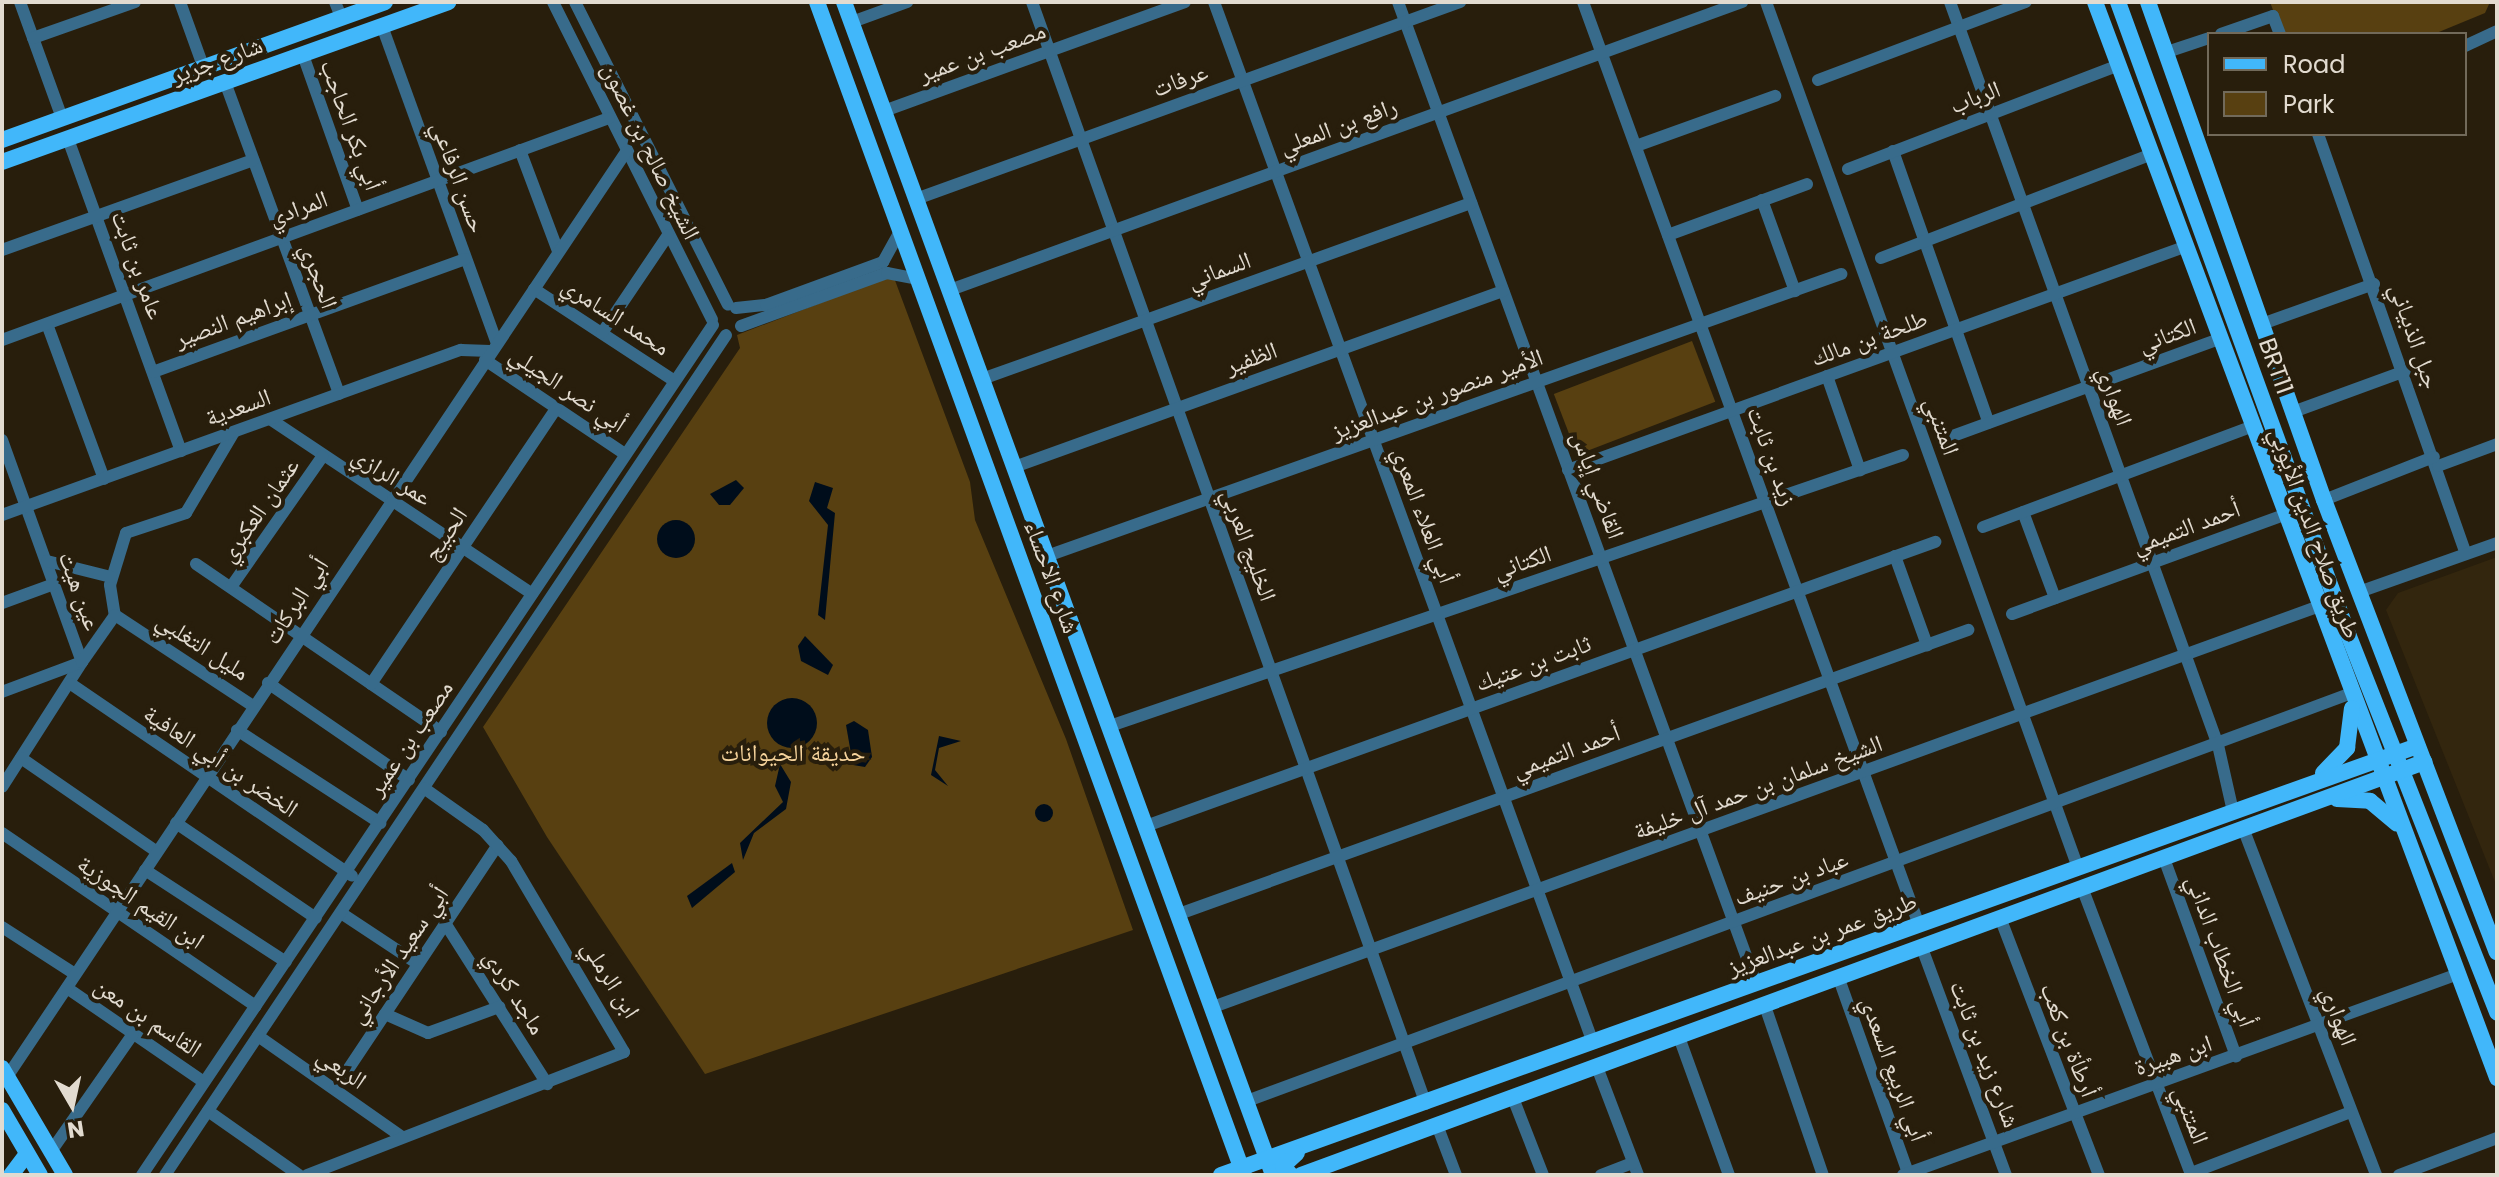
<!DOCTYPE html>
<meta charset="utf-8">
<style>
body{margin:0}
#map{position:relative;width:2499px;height:1177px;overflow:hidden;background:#281e0c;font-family:Poppins,"Noto Naskh Arabic",sans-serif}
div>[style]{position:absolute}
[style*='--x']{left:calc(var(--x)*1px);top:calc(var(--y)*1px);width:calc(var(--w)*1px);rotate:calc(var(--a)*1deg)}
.built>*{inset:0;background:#33260e}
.green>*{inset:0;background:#584011;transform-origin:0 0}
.water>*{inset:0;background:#000d1b}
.round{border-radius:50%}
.minor>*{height:12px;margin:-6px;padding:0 6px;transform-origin:6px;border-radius:6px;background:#386b8b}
.major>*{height:16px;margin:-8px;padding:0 8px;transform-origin:8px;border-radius:8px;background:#41b7fa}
span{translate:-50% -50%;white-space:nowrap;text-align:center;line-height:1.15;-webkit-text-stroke:8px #281e0c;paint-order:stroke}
.street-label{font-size:24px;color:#e2dbd0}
.park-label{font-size:24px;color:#f6d39b}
.frame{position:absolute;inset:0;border:4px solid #e2dbd0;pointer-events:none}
.legend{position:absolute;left:2207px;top:32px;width:260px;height:104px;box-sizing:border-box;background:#281e0c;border:2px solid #726a5a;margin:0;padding:10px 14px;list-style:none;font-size:24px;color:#e2dbd0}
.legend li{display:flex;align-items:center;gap:16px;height:40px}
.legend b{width:40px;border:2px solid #726a5a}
.north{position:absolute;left:32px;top:1065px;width:80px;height:80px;-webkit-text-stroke:6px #281e0c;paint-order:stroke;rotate:171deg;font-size:22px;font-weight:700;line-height:32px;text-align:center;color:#e2dbd0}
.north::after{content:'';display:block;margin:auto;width:28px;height:36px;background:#e2dbd0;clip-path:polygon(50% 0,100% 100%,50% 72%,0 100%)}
</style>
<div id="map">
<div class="built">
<i style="clip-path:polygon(2497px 557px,2497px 887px,2386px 610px,2398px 593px)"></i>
</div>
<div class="green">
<i style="clip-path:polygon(2270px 2px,2490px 2px,2485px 13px,2434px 34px,2282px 34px)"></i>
<i style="clip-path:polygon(893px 275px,970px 482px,975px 520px,1066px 739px,1133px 930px,705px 1074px,547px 837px,483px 727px,740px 348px,737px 335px)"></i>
<i style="left:1692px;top:341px;width:65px;height:148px;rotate:69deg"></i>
</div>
<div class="water">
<i style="clip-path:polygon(736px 480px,744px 488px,730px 505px,719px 505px,710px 494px)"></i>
<i style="clip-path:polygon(815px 482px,833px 488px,827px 508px,835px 513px,825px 620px,818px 615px,828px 525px,809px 501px)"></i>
<i class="round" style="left:657px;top:520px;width:38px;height:38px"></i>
<i style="clip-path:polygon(805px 636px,833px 665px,828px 675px,801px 661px,798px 646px)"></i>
<i class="round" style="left:767px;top:698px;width:50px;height:50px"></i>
<i style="clip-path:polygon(854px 721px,868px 730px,872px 757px,865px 767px,853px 765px,846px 725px)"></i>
<i style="clip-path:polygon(939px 736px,961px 741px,939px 748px,935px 770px,948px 786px,931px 775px)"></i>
<i style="clip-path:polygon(780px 764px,791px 782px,786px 809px,754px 833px,743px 860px,740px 843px,783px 802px,775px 786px)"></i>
<i class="round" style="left:1035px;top:804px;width:18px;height:18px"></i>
<i style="clip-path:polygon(732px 863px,735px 872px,692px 908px,687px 896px)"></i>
</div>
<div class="minor">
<i style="--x:20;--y:2;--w:123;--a:70.1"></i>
<i style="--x:180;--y:2;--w:68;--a:70.2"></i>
<i style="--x:335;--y:2;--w:16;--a:68"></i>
<i style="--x:553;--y:2;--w:355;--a:63.4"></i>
<i style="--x:575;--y:2;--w:339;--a:63.2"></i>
<i style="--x:1032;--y:2;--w:1170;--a:70.33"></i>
<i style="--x:1214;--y:2;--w:1108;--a:69.99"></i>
<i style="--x:1398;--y:2;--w:1044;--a:69.95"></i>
<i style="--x:1583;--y:2;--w:982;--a:70"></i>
<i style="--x:1766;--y:2;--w:917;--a:70.18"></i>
<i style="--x:1950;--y:2;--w:790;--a:70.17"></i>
<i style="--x:2218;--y:745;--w:64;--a:77.3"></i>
<i style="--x:852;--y:22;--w:59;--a:-20"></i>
<i style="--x:382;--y:26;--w:335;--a:70.1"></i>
<i style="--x:2221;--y:34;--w:55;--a:-19.1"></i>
<i style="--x:2273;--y:16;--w:19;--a:69"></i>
<i style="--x:33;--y:38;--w:108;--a:-19.4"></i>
<i style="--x:2465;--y:46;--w:35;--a:-25"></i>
<i style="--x:2167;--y:52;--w:44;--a:-18.4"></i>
<i style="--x:303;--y:55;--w:164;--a:70.5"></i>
<i style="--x:1818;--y:80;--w:222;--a:-20.6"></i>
<i style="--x:225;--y:82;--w:332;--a:69.9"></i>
<i style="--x:884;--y:111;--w:320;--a:-19.9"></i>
<i style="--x:2318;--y:134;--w:445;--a:70.6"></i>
<i style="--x:68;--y:139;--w:332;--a:70.1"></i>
<i style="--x:1636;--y:146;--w:148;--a:-19.8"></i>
<i style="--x:520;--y:150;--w:108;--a:69.4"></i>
<i style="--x:1893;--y:151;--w:288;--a:70.6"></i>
<i style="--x:1848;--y:169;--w:288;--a:-21"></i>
<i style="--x:916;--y:199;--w:579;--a:-19.91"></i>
<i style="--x:1762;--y:200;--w:97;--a:70.1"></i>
<i style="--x:1668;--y:235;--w:148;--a:-20.1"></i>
<i style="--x:2;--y:250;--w:267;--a:-19.7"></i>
<i style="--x:1881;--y:258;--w:288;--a:-21"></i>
<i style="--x:534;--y:289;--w:166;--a:33.2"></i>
<i style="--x:950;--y:290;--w:843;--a:-19.98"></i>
<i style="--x:736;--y:308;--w:30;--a:-6"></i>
<i style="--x:766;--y:305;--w:125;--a:-20.2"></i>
<i style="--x:883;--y:262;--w:35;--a:-61"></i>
<i style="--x:47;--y:324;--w:165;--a:69.8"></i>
<i style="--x:2262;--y:324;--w:119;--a:-19.7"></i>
<i style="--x:741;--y:326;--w:155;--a:-20"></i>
<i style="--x:887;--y:273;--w:32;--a:11"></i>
<i style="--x:602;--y:333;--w:118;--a:-56"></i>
<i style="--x:2;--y:340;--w:646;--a:-20.09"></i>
<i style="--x:485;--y:360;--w:169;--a:33.9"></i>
<i style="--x:153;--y:372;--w:332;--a:-19.9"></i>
<i style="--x:1827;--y:376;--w:100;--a:70.7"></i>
<i style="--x:982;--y:379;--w:520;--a:-19.79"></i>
<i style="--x:2293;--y:412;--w:119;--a:-20.1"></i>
<i style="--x:270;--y:419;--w:315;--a:33.7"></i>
<i style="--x:234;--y:432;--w:94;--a:120.7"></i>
<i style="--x:186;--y:513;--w:63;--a:161.6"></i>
<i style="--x:126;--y:533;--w:54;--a:107.1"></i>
<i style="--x:110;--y:585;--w:30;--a:81"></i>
<i style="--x:115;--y:615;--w:165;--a:33.4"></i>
<i style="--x:1950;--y:437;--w:286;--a:-20"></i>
<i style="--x:2;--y:440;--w:236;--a:70.2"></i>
<i style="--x:82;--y:662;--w:148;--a:122.6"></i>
<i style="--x:2438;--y:466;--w:63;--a:-20.4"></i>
<i style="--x:1014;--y:467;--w:520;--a:-19.79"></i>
<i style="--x:1568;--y:470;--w:655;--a:-19.9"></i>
<i style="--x:2324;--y:500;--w:118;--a:-21.4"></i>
<i style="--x:2023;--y:512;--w:92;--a:69.6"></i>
<i style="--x:2;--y:515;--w:488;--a:-19.8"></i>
<i style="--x:461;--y:350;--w:29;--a:2"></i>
<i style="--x:1983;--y:527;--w:286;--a:-20.5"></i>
<i style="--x:1047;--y:556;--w:843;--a:-19.55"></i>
<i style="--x:1895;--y:556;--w:95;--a:70.2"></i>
<i style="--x:47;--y:561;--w:66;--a:14"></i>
<i style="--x:196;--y:564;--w:297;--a:34.4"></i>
<i style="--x:231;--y:587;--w:159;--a:-55"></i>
<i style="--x:2359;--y:592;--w:146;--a:-19.5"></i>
<i style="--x:2;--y:603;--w:55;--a:-20.1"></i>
<i style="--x:2012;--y:614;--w:289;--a:-20"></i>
<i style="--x:268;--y:683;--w:171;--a:34.5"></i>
<i style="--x:71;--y:684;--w:340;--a:34.3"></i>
<i style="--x:371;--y:684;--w:331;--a:-56.1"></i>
<i style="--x:2;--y:692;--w:85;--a:-20.6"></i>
<i style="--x:82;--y:662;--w:57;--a:-54.9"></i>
<i style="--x:1110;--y:726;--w:838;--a:-18.87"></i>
<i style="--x:237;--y:730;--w:171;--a:33"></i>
<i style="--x:21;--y:758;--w:164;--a:34.6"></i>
<i style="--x:176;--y:823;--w:169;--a:34.2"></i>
<i style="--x:1146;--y:826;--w:839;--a:-19.8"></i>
<i style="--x:2243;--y:828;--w:372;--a:69"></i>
<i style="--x:2;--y:833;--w:307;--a:34.3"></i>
<i style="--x:2165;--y:861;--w:208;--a:70"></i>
<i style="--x:145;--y:870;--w:168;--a:33.1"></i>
<i style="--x:2083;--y:890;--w:305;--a:69.2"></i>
<i style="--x:341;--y:913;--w:92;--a:33.5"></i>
<i style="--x:1179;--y:914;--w:839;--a:-19.8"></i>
<i style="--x:2001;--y:920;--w:273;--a:69"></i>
<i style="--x:445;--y:923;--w:191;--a:57.6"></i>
<i style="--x:2;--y:927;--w:87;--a:32.8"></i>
<i style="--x:1922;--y:948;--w:242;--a:69.7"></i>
<i style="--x:1839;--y:979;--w:206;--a:70.4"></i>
<i style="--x:67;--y:988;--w:166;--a:34.5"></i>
<i style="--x:1765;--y:1006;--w:179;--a:71.1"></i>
<i style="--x:1213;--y:1007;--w:1174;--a:-19.92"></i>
<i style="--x:385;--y:1014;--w:47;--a:23.8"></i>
<i style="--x:428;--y:1033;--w:76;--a:-20.1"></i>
<i style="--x:258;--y:1036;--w:174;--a:35"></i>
<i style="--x:1679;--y:1037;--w:147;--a:70.1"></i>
<i style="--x:1597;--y:1067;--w:116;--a:69.2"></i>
<i style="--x:7;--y:1077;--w:1113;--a:-56.21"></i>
<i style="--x:335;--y:1089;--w:293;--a:-56.3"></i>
<i style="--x:1513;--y:1098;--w:83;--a:68.7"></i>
<i style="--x:1247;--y:1101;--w:1175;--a:-20.27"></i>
<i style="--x:208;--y:1111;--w:111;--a:35.1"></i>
<i style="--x:1437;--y:1125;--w:53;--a:69.2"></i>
<i style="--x:52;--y:1150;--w:141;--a:-55.1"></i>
<i style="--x:2191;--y:1173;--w:171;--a:-20.9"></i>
<i style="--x:142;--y:1175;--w:1024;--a:-56.11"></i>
<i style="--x:165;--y:1175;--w:1010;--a:-56.26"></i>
<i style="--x:307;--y:1175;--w:340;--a:-21.2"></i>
<i style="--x:624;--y:1052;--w:222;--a:-120.6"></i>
<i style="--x:511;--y:861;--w:42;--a:-132.1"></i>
<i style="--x:483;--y:830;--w:72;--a:-144.6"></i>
<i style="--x:1601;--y:1175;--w:34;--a:-21"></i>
<i style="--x:1903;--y:1175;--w:590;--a:-19.91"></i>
<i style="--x:2399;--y:1175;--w:105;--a:-20.7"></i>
</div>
<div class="major">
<i style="--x:817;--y:2;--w:1248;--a:70"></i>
<i style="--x:844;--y:2;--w:1249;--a:69.91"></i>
<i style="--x:2095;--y:2;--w:1149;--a:69.51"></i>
<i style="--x:2118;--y:2;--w:673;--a:70"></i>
<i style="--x:2348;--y:634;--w:407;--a:68.5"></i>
<i style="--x:2148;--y:2;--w:528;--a:70.54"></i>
<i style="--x:2324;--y:500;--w:484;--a:69.1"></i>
<i style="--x:2;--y:140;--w:407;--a:-19.8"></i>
<i style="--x:2;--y:162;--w:474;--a:-19.7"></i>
<i style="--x:2323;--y:773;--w:35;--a:-46"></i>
<i style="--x:2347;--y:748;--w:40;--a:-82.9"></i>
<i style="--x:2337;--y:799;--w:33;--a:3"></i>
<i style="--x:2370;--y:801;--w:35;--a:40"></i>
<i style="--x:2;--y:1068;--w:124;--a:59.5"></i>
<i style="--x:2;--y:1110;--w:75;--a:59.7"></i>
<i style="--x:11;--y:1175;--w:26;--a:-53"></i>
<i style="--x:1221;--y:1175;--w:1271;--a:-19.73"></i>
<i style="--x:1291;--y:1175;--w:12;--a:-132"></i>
<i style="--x:1283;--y:1166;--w:19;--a:-43"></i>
<i style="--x:1301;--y:1175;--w:1197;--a:-20.19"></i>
</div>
<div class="street-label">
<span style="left:982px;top:52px;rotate:-20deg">مصعب بن عمير</span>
<span style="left:217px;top:60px;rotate:-20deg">شارع جرير</span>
<span style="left:1180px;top:80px;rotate:-20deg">عرفات</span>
<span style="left:1975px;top:97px;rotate:-21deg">الرباب</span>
<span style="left:351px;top:125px;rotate:70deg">أبي بكر الحاجب</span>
<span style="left:1338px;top:126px;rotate:-20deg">رافع بن المعلي</span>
<span style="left:651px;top:151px;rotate:64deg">الشيخ صالح بن غصون</span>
<span style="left:459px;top:177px;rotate:70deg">حسن الرفاعي</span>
<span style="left:298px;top:208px;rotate:-20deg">المرادي</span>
<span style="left:138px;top:265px;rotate:70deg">عامر بن ثابت</span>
<span style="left:1219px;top:270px;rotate:-20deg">السماني</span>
<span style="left:319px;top:276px;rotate:70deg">الحجري</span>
<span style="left:616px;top:316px;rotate:33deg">محمد السامري</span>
<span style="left:233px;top:319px;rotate:-20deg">إبراهيم النصير</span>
<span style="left:2167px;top:335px;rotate:-20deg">الكتاني</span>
<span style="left:2415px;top:336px;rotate:71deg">جبل الذبياني</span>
<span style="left:1869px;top:338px;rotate:-20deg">طلحة بن مالك</span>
<span style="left:1251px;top:358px;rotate:-20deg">الظفير</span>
<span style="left:2276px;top:366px;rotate:70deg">BRT11</span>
<span style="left:568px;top:389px;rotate:34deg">أبي نصر الجيلي</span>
<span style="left:1437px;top:394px;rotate:-20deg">الأمير منصور بن عبدالعزيز</span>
<span style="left:2115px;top:396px;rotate:70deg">الهواري</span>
<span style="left:238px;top:407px;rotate:-20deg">السعدية</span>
<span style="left:1942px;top:426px;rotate:70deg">المتنبي</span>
<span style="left:1772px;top:456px;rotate:70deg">زيد بن ثابت</span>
<span style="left:392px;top:476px;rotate:32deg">عمر الرازي</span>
<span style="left:1598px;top:485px;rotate:70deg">القاضي إياس</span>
<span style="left:259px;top:510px;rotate:-55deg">عثمان العكبري</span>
<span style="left:1424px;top:515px;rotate:70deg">أبي العلاء المعري</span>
<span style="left:2186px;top:527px;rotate:-20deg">أحمد التميمي</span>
<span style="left:2315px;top:533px;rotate:70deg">طريق صلاح الدين الأيوبي</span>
<span style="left:445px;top:534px;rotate:-56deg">الحبيج</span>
<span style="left:1249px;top:545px;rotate:70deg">الخليج العربي</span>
<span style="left:1522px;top:562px;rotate:-19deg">الكتاني</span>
<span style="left:1052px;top:577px;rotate:70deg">شارع الاحساء</span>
<span style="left:80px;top:591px;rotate:70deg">عين هيت</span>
<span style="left:296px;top:601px;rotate:-57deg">أبي البركات</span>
<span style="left:203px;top:646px;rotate:33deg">مليل التغلبي</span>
<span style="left:1533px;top:663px;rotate:-20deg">ثابت بن عتيك</span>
<span style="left:410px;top:738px;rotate:-56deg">مصعب بن عمير</span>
<span style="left:1566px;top:751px;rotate:-20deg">أحمد التميمي</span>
<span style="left:221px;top:761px;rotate:34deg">الخضر بن أبي العافية</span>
<span style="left:1758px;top:787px;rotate:-20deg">الشيخ سلمان بن حمد آل خليفة</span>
<span style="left:1791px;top:878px;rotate:-20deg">عباد بن حنيف</span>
<span style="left:141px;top:902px;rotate:34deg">ابن القيم الجوزية</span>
<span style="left:1822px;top:934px;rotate:-20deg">طريق عمر بن عبدالعزيز</span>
<span style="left:2221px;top:951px;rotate:70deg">أبي الخطاب الداني</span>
<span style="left:398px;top:955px;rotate:-56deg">أبي سعيد الأرجاني</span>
<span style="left:611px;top:979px;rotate:58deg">ابن الرملي</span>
<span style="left:515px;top:992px;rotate:58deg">ماجد كردي</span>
<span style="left:2339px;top:1016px;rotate:69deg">الهواري</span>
<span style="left:148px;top:1017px;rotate:34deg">القاسم بن معن</span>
<span style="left:2069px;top:1040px;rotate:69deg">أرطأة بن كعب</span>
<span style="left:1985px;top:1054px;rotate:69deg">شارع زيد بن ثابت</span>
<span style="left:2173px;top:1055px;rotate:-19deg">ابن هبيرة</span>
<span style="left:342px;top:1068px;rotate:35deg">الربعي</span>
<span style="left:1894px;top:1069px;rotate:70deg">أبي الربيع السعدي</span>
<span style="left:2191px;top:1115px;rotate:69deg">المتنبي</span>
</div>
<div class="park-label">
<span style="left:793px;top:753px">حديقة الحيوانات</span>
</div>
<div class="frame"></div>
<ul class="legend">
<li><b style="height:10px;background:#41b7fa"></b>Road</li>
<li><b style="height:22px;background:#584011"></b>Park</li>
</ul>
<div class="north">N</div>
</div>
